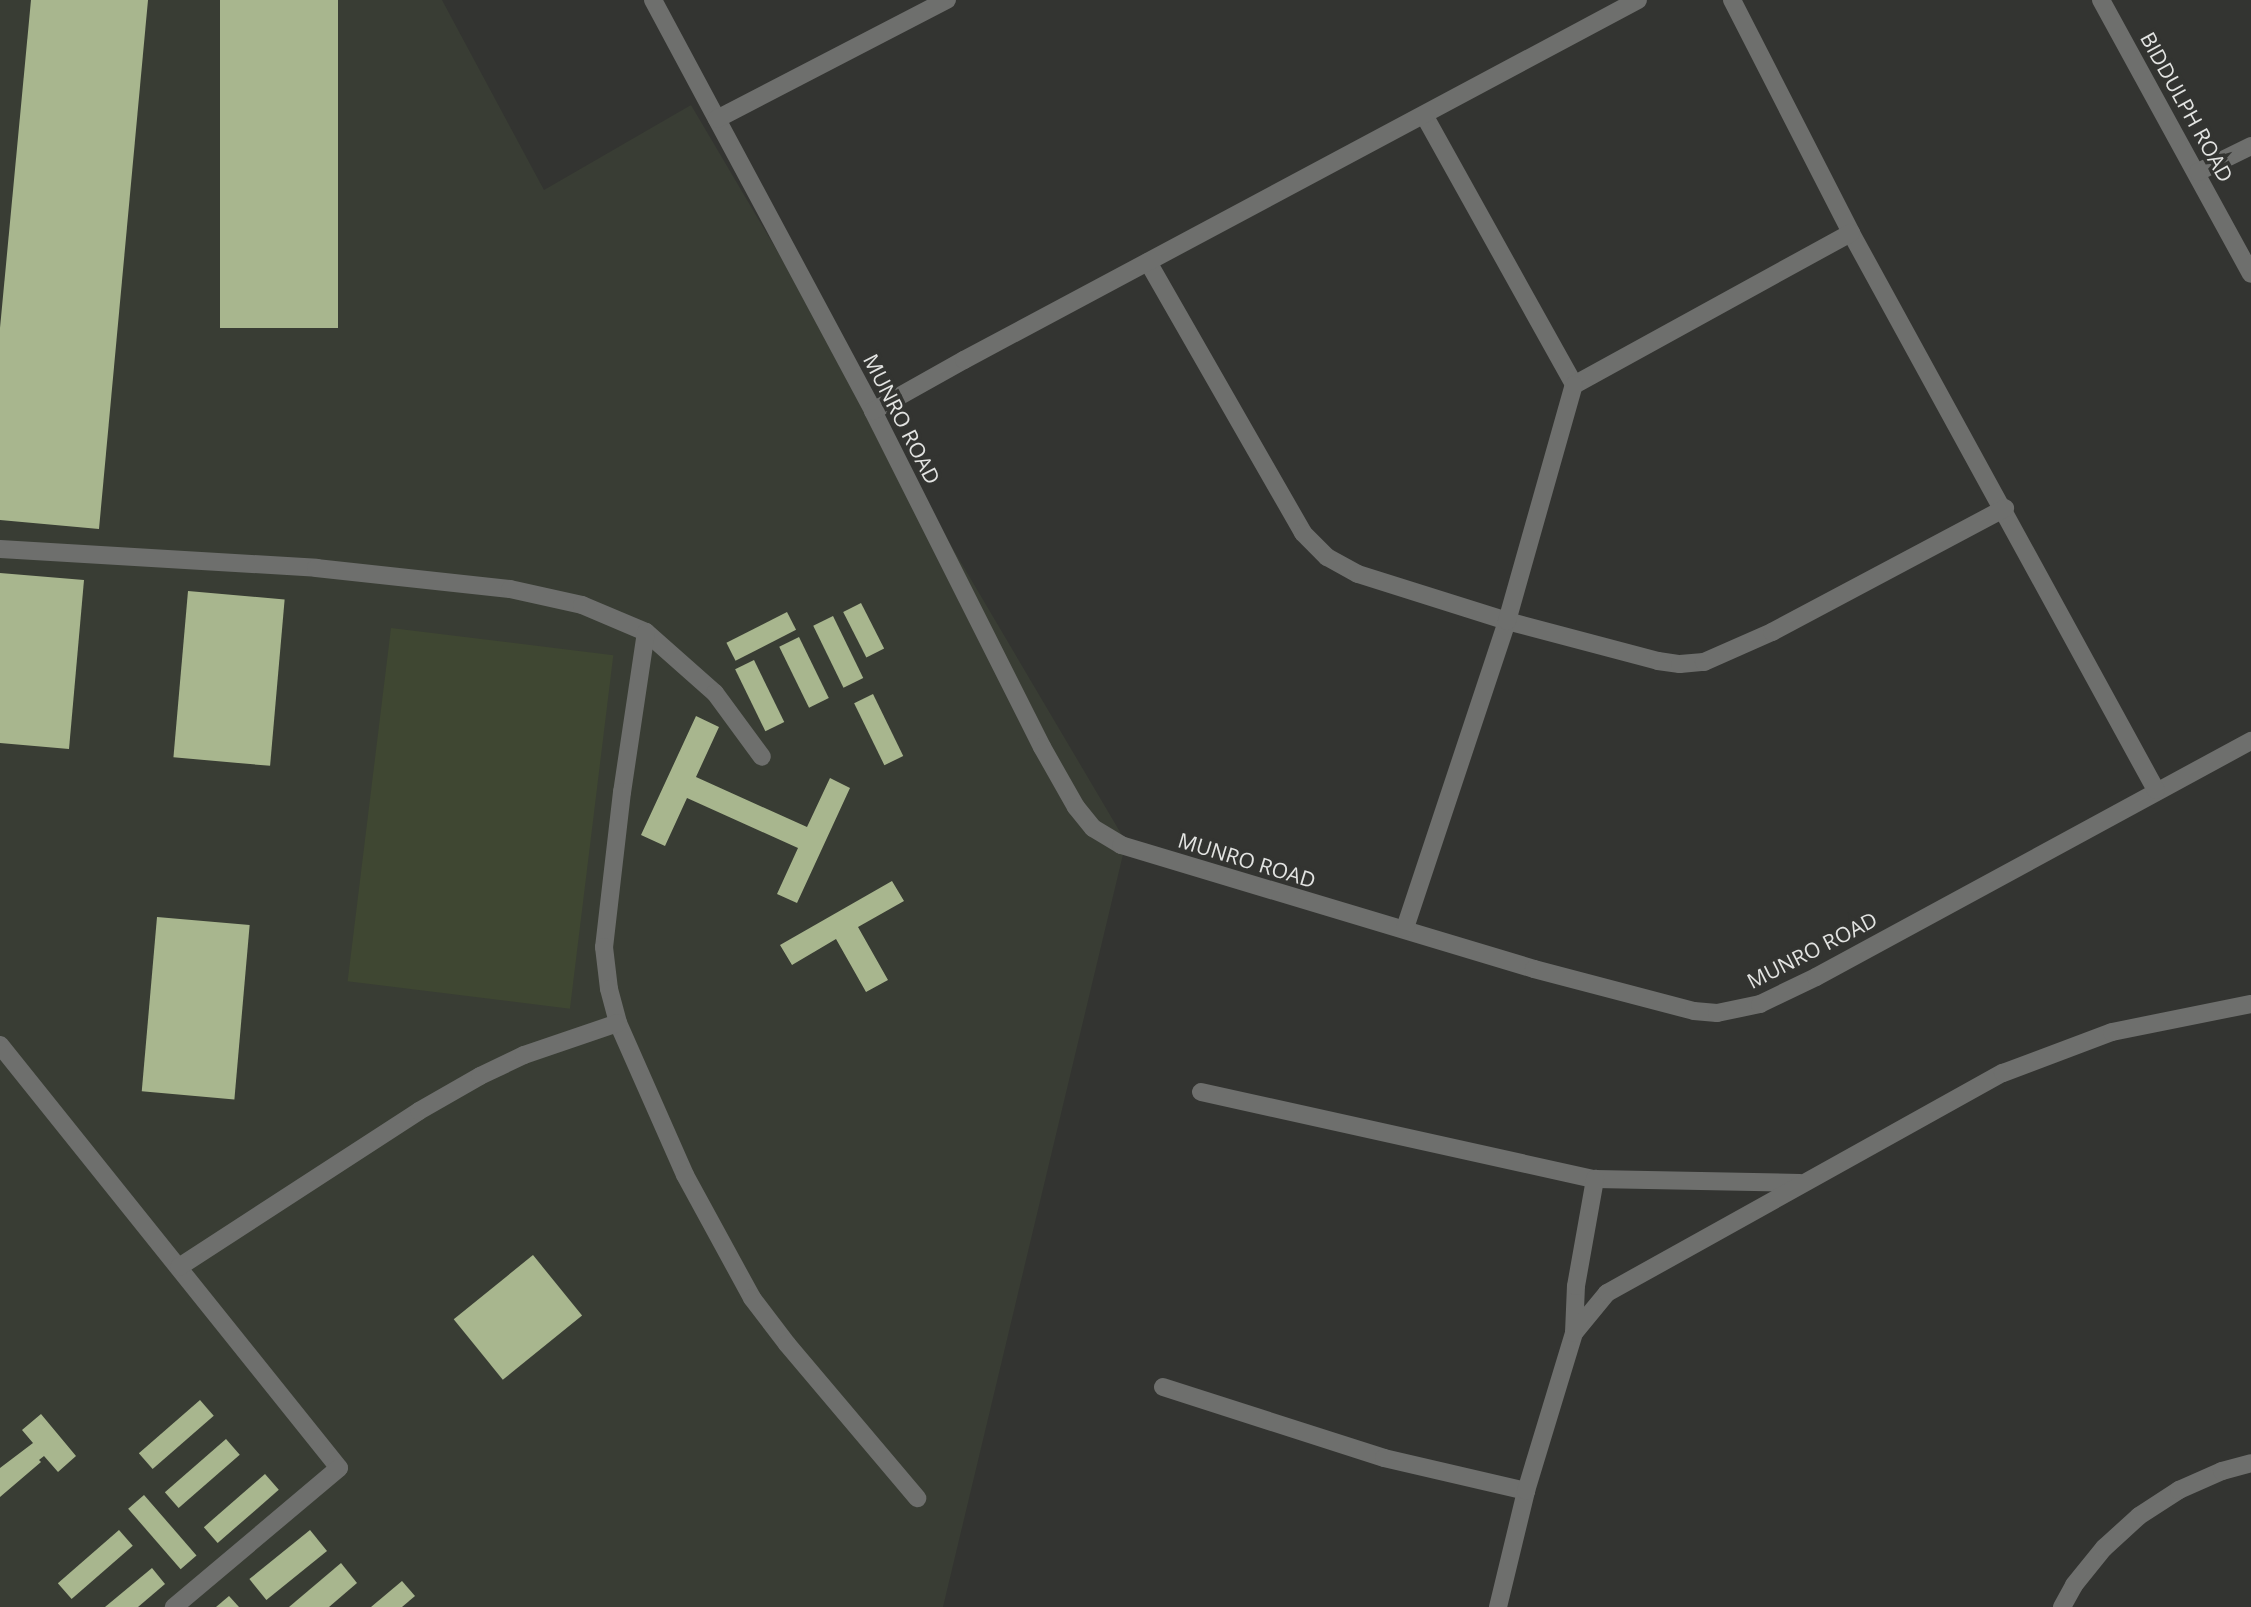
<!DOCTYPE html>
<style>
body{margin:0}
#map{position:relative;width:2251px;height:1607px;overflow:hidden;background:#333431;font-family:"Open Sans",sans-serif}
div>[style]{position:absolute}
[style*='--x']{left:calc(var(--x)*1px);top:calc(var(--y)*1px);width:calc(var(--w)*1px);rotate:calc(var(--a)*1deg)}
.built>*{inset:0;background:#393d34}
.green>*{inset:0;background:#3f4732;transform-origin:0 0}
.building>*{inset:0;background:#a8b68e;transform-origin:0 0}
.minor>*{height:18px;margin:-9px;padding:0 9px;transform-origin:9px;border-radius:9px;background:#6e6f6d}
span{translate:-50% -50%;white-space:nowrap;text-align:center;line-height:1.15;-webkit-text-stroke:7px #333431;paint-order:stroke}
.street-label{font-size:21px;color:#e3e4e2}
</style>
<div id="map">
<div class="built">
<i style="clip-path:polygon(0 0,442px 0,544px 190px,691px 105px,1126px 842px,943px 1607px,0 1607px)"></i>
</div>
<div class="green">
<i style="left:391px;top:628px;width:224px;height:356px;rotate:7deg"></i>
</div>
<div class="building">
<i style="clip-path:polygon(31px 0,148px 0,99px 529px,0 520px,0 328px)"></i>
<i style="left:220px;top:0;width:118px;height:328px"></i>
<i style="clip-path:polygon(0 573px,84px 580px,69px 749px,0 743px)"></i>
<i style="left:188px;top:591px;width:97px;height:167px;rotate:5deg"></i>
<i style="left:861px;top:603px;width:51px;height:20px;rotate:63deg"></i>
<i style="left:787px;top:612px;width:20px;height:68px;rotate:63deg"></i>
<i style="left:833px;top:616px;width:69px;height:22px;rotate:64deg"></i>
<i style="left:799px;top:637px;width:68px;height:22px;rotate:64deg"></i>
<i style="left:754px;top:660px;width:69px;height:21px;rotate:64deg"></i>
<i style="left:873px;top:694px;width:69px;height:21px;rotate:64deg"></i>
<i style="clip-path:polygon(696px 716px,719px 727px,696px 777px,807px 827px,830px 778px,850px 788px,797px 903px,777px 894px,798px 848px,687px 798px,665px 846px,641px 835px)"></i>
<i style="clip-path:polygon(892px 881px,904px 901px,858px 927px,888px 980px,866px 992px,836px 939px,792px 965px,780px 945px)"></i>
<i style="left:157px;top:917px;width:93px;height:175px;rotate:5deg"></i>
<i style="left:533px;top:1255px;width:78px;height:102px;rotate:51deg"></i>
<i style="left:200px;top:1400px;width:21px;height:81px;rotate:49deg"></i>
<i style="clip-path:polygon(41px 1414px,76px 1456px,58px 1472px,44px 1456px,39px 1460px,41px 1462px,0 1497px,0 1468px,33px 1443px,22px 1430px)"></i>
<i style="left:226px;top:1439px;width:21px;height:81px;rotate:49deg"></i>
<i style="left:265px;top:1474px;width:21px;height:81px;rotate:49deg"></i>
<i style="left:144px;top:1495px;width:80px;height:21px;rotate:49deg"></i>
<i style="left:119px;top:1530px;width:21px;height:81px;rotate:49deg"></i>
<i style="left:310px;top:1530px;width:27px;height:78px;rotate:51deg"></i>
<i style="clip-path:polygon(341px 1563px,357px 1583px,329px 1607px,289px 1607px)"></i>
<i style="clip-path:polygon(152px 1568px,165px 1584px,138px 1607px,105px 1607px)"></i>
<i style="clip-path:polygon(402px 1581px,415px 1596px,402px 1607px,371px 1607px)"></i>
<i style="clip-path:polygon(229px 1596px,239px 1607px,216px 1607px)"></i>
</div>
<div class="minor">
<i style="--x:653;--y:0;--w:466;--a:61.8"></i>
<i style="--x:873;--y:411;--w:376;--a:63.3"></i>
<i style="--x:1042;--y:747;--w:69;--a:60.5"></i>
<i style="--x:1076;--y:807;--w:27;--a:51"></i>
<i style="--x:1093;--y:828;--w:33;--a:31"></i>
<i style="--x:1121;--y:845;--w:431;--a:16.7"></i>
<i style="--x:1534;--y:969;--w:165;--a:14.7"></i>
<i style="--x:1694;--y:1011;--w:23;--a:5"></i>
<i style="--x:1717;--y:1013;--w:44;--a:-11.8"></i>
<i style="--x:1760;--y:1004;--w:62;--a:-25.7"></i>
<i style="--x:1816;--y:977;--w:495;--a:-28.5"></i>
<i style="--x:1732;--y:0;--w:262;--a:62.9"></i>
<i style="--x:1851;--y:233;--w:635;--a:61.3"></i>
<i style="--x:2101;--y:0;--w:312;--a:61.3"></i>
<i style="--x:1424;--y:115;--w:309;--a:60.9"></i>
<i style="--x:1574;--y:385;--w:316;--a:-28.8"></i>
<i style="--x:717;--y:119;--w:259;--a:-27.4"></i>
<i style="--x:2198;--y:172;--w:59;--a:-26.1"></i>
<i style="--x:1148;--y:262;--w:312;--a:60.2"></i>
<i style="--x:1303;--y:533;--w:34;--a:45"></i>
<i style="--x:1327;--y:557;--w:35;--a:29"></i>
<i style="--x:1358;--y:574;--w:156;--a:17.5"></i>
<i style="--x:1507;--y:621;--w:156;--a:14.8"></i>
<i style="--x:1658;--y:661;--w:22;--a:8"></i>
<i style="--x:1680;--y:664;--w:24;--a:-5"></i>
<i style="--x:1704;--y:662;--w:74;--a:-23.8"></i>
<i style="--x:1772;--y:632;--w:264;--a:-28"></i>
<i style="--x:873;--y:411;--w:104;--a:-29.3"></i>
<i style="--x:964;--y:360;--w:764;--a:-28.11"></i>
<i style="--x:0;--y:549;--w:317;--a:3.4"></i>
<i style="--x:316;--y:568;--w:195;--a:6.2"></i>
<i style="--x:510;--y:589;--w:74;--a:12.5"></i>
<i style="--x:582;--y:605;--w:69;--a:22.9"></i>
<i style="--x:646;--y:632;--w:92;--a:41.5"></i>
<i style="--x:715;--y:693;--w:79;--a:53.7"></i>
<i style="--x:646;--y:632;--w:162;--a:98.5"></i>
<i style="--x:622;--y:792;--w:156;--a:96.6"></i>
<i style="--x:604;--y:947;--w:42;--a:83.2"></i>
<i style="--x:609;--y:989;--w:35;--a:75"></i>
<i style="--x:618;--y:1023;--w:166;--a:66.2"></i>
<i style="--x:685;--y:1175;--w:140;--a:61.4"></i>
<i style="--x:752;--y:1298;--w:58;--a:52.7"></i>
<i style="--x:787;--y:1344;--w:202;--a:49.8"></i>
<i style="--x:1405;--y:928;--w:324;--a:-71.6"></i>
<i style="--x:1507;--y:621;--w:245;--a:-74.2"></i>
<i style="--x:0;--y:1045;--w:542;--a:51.29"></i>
<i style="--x:339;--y:1468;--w:216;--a:139.9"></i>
<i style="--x:1201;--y:1092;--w:403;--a:12.5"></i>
<i style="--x:1595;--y:1179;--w:205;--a:1.1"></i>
<i style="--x:179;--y:1267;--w:286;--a:-33"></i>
<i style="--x:419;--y:1111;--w:70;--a:-29.8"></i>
<i style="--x:480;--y:1076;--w:49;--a:-25.5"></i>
<i style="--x:524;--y:1055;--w:99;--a:-18.8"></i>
<i style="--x:1574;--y:1333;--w:47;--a:-87.6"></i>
<i style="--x:1576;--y:1286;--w:109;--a:-79.9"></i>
<i style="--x:1163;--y:1387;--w:232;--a:17.8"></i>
<i style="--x:1384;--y:1458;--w:146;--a:13.1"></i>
<i style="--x:1498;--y:1607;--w:119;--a:-76.4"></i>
<i style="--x:1526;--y:1491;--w:165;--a:-73.1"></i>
<i style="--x:1574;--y:1333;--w:52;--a:-50.5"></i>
<i style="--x:1607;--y:1293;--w:453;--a:-29.1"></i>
<i style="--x:2003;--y:1073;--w:116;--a:-20.6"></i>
<i style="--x:2112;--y:1032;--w:142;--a:-11.4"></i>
<i style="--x:2062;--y:1607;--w:25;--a:-61"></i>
<i style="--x:2074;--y:1585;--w:48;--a:-51"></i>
<i style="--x:2104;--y:1548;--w:47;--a:-42.4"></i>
<i style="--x:2139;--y:1516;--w:48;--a:-33"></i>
<i style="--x:2179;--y:1490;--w:47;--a:-23.8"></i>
<i style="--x:2222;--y:1471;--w:30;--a:-15"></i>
</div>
<div class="street-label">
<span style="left:2187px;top:107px;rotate:61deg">BIDDULPH ROAD</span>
<span style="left:902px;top:419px;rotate:63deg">MUNRO ROAD</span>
<span style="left:1247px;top:860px;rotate:17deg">MUNRO ROAD</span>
<span style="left:1812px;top:950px;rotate:-27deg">MUNRO ROAD</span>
</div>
</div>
